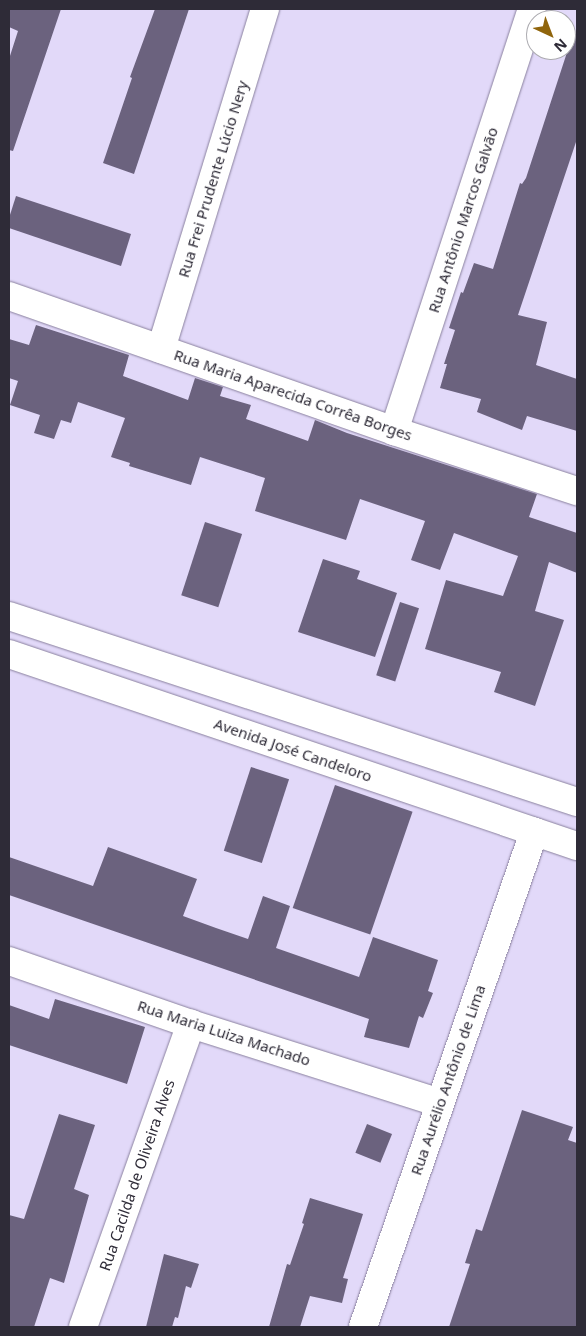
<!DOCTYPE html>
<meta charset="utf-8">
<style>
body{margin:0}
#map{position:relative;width:586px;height:1336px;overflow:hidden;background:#e2d9f9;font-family:"Noto Sans",sans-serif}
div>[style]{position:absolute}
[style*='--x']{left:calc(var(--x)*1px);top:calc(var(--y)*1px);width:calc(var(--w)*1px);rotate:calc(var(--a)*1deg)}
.building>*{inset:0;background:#6b627e;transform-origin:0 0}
.roads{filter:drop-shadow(0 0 1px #8a819e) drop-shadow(0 0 1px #8a819e)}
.minor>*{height:28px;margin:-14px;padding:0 14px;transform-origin:14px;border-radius:14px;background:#fff}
span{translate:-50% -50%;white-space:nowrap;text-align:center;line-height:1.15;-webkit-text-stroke:5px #fff;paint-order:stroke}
.street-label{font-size:15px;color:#2e2b37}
.frame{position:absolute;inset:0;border:10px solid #2e2b37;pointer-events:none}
.north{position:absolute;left:526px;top:10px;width:50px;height:50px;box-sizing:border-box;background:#fff;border:1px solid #abaaaf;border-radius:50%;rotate:137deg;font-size:14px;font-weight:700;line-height:20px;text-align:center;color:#2e2b37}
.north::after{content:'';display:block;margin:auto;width:18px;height:22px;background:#90650c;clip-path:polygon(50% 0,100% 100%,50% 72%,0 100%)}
</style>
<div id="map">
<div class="building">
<i style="clip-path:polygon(9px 9px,61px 9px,13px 151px,9px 150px,9px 59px,18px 31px,9px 27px)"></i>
<i style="clip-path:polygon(155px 9px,189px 9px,134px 174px,103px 163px,132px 78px,130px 77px)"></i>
<i style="clip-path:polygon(573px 34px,577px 34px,577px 139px,518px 315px,547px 322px,536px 365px,577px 379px,577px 431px,527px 416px,522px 430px,477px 412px,481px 399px,440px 388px,447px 364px,444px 364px,455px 330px,449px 328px,461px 292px,463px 293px,474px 263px,493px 269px,520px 183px,522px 184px,526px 178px)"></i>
<i style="clip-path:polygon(16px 196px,131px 234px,121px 266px,9px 228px,9px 218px)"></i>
<i style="clip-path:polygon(36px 325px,129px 355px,123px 376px,188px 400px,195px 378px,223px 387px,220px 396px,251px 405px,246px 419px,308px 441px,315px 420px,347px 433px,537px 494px,529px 517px,577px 533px,577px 573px,549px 562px,535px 611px,564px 620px,535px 706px,494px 692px,501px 672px,425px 649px,446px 580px,503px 596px,518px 556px,454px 533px,440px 570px,411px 560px,425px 521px,360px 499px,346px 540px,255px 511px,265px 478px,200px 457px,191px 485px,129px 466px,130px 463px,111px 457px,125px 418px,78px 402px,71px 423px,61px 420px,54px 439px,34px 433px,40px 415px,10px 405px,18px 381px,9px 378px,9px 339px,29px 345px)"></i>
<i style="left:205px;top:522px;width:39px;height:77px;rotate:18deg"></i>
<i style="clip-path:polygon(323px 559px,360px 571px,357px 579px,397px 593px,375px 657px,298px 632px)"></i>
<i style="left:400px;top:602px;width:20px;height:77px;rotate:18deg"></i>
<i style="left:251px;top:767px;width:40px;height:88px;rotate:18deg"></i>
<i style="left:335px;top:785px;width:82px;height:130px;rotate:19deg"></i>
<i style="clip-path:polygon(108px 847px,197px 879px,183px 916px,216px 928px,248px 939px,263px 896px,290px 906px,276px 948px,359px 977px,373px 937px,438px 960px,428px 991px,433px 993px,423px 1018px,419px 1016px,409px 1048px,364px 1037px,369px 1019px,9px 895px,9px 857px,93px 886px)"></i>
<i style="clip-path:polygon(55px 999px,145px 1027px,127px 1084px,9px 1045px,9px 1005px,49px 1019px)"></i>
<i style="clip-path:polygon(522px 1110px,573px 1127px,568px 1140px,577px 1143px,577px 1327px,449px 1327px,470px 1264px,465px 1263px,476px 1229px,482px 1231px)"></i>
<i style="clip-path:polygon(59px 1114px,95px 1125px,74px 1189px,89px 1195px,64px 1283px,50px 1278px,34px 1327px,9px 1327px,9px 1215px,24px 1219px)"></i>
<i style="left:367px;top:1124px;width:27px;height:31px;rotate:22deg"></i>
<i style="clip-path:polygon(310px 1198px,363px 1214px,343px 1278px,348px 1279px,342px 1303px,310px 1296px,300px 1327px,269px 1327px,287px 1264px,290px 1265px,304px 1224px,302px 1223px)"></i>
<i style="clip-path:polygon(164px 1254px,199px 1264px,191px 1288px,186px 1286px,178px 1318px,175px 1317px,172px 1327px,146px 1327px)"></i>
</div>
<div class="roads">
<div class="minor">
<i style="--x:9;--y:296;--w:408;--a:19.3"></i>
<i style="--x:394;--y:431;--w:193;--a:18.2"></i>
<i style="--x:161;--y:349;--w:356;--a:-73"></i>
<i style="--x:394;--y:431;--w:444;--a:-71.9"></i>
<i style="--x:9;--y:616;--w:598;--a:18.13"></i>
<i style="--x:9;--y:654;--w:600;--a:18.68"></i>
<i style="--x:9;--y:961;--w:193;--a:19.1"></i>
<i style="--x:191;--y:1024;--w:261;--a:17.6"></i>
<i style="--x:83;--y:1327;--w:322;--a:-70.4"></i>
<i style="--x:363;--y:1327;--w:524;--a:-70.94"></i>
</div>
</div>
<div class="street-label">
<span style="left:213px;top:179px;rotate:-73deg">Rua Frei Prudente Lúcio Nery</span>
<span style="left:463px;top:220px;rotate:-72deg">Rua Antônio Marcos Galvão</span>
<span style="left:293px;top:395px;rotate:19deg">Rua Maria Aparecida Corrêa Borges</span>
<span style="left:293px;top:750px;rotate:19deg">Avenida José Candeloro</span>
<span style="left:224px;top:1033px;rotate:18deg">Rua Maria Luiza Machado</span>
<span style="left:448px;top:1080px;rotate:-71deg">Rua Aurélio Antônio de Lima</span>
<span style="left:137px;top:1175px;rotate:-71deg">Rua Cacilda de Oliveira Alves</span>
</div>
<div class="frame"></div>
<div class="north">N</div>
</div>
